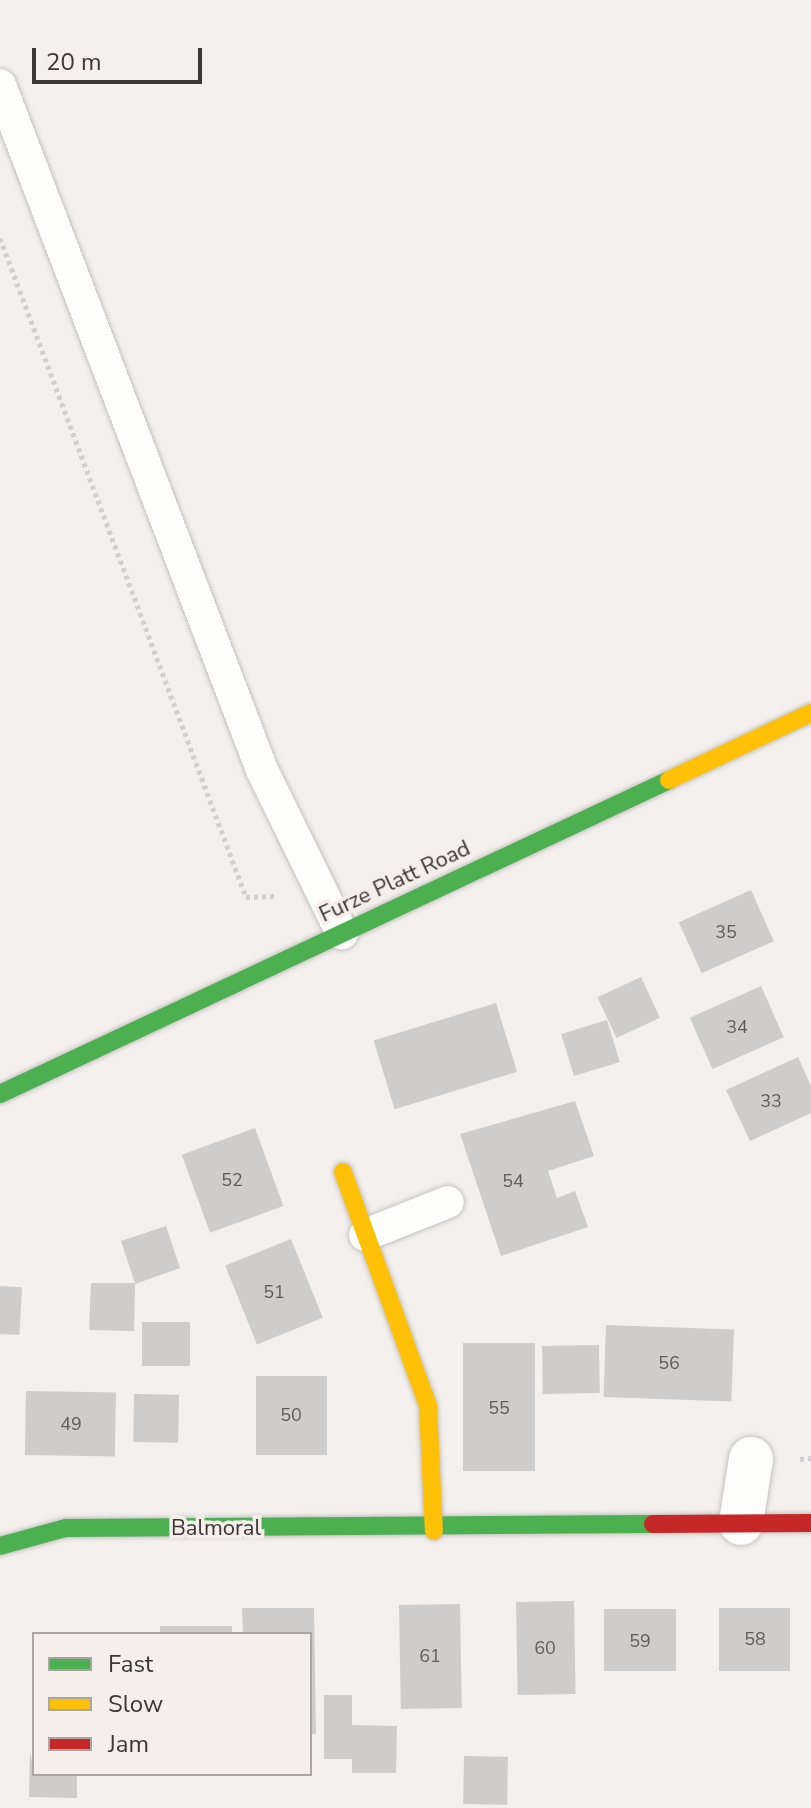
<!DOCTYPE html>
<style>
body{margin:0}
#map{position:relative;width:811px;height:1808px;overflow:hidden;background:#f3f0ed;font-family:"Nunito Sans",sans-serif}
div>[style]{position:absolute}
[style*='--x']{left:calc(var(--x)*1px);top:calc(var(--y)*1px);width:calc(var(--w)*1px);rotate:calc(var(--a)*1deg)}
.building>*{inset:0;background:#cfcdcb;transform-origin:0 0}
.path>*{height:5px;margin-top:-2.5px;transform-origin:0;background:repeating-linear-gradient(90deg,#d1d0d0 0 4px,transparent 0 8px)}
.roads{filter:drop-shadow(0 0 2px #c5c2c0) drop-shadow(0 0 2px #c5c2c0)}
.lane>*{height:32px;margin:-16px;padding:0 16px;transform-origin:16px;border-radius:16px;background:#fdfdfc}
.street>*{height:44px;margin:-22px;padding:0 22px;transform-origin:22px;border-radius:22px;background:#fdfdfc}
.fast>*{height:18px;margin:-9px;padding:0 9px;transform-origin:9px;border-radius:9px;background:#4caf50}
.slow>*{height:18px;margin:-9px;padding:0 9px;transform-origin:9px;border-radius:9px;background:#ffc107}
.jam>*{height:18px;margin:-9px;padding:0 9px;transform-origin:9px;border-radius:9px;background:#c62828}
span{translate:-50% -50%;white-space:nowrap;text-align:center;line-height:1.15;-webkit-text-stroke:7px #f5efeb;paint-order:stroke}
.number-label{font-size:18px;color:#5f5d5c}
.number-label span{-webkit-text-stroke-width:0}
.street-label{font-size:22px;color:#3a3837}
.legend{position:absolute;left:32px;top:1632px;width:280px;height:144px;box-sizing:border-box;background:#f5efeb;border:2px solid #aaa6a3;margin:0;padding:10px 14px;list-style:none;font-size:24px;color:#3a3837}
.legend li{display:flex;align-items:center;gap:16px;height:40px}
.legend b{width:40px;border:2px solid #aaa6a3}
.scale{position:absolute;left:32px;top:48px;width:170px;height:36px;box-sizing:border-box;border:4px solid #3a3837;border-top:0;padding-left:10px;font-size:24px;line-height:28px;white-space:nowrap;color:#3a3837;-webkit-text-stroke:6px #f5efeb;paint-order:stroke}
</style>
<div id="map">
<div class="building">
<i style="left:751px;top:890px;width:56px;height:79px;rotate:66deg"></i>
<i style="left:641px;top:977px;width:45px;height:48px;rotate:65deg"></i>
<i style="left:761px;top:986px;width:56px;height:78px;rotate:66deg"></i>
<i style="left:496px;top:1003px;width:72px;height:128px;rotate:73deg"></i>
<i style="left:607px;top:1020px;width:44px;height:48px;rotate:73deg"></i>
<i style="clip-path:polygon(798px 1057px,811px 1086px,811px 1113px,750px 1141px,726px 1090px)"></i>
<i style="clip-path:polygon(575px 1101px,594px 1156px,548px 1171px,557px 1198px,575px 1191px,588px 1227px,501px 1256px,460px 1134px)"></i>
<i style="left:255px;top:1128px;width:83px;height:78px;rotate:70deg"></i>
<i style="clip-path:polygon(166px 1226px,180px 1268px,135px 1284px,134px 1331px,89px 1330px,91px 1283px,135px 1283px,121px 1241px)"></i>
<i style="left:291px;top:1239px;width:85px;height:71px;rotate:68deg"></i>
<i style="left:0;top:1286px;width:22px;height:48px;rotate:3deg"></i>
<i style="left:142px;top:1322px;width:48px;height:44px"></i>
<i style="left:606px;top:1325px;width:128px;height:72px;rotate:2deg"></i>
<i style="left:535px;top:1343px;width:128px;height:72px;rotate:90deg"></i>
<i style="left:599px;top:1345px;width:48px;height:57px;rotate:89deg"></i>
<i style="left:256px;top:1376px;width:71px;height:79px"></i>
<i style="left:26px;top:1391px;width:90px;height:64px;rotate:1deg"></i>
<i style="left:134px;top:1394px;width:45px;height:48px;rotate:1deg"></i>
<i style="left:574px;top:1601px;width:93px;height:58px;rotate:89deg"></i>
<i style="left:460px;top:1604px;width:104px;height:61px;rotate:89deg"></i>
<i style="clip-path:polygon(242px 1608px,314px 1608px,316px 1734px,310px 1734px,310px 1634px,243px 1634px)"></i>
<i style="left:719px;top:1608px;width:71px;height:63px"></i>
<i style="left:676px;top:1609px;width:62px;height:72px;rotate:90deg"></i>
<i style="left:232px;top:1626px;width:8px;height:72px;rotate:90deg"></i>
<i style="clip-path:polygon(324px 1695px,352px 1695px,352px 1725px,397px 1726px,396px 1773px,352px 1773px,352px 1759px,324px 1759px)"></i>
<i style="clip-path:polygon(30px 1752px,34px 1774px,77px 1774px,77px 1798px,29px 1797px)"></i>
<i style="left:464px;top:1756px;width:44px;height:48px;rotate:1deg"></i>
</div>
<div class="path">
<i style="--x:0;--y:238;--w:703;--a:69.53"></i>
<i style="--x:246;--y:897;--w:28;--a:-2"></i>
<i style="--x:800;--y:1459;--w:11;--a:-5"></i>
</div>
<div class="roads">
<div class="lane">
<i style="--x:0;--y:85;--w:733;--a:69.07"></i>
<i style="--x:262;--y:770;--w:182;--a:63.9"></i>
<i style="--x:365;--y:1235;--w:89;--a:-21.7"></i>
</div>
<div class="street">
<i style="--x:741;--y:1523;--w:65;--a:-81.1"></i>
</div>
<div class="fast">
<i style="--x:0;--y:1094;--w:739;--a:-25.14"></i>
<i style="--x:0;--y:1546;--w:68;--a:-15.3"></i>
<i style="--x:66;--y:1528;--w:587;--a:-0.39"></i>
</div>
<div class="slow">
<i style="--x:669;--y:780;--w:157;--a:-25.3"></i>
<i style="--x:343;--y:1172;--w:249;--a:70"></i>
<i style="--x:428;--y:1406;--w:125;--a:87.3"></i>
</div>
<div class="jam">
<i style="--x:653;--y:1524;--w:158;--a:-0.4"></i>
</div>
</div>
<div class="number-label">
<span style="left:726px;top:932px">35</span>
<span style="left:737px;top:1027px">34</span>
<span style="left:771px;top:1101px">33</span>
<span style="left:232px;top:1180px">52</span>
<span style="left:513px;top:1181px">54</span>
<span style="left:274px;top:1292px">51</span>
<span style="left:669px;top:1363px">56</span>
<span style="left:499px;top:1408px">55</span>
<span style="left:291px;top:1415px">50</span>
<span style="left:71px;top:1424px">49</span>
<span style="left:755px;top:1639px">58</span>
<span style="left:640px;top:1641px">59</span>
<span style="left:545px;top:1648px">60</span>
<span style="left:430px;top:1656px">61</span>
</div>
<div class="street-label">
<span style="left:395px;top:882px;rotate:-25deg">Furze Platt Road</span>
<span style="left:216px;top:1529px">Balmoral</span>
</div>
<ul class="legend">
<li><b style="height:10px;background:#4caf50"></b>Fast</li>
<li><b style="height:10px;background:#ffc107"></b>Slow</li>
<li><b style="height:10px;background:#c62828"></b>Jam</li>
</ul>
<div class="scale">20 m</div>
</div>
